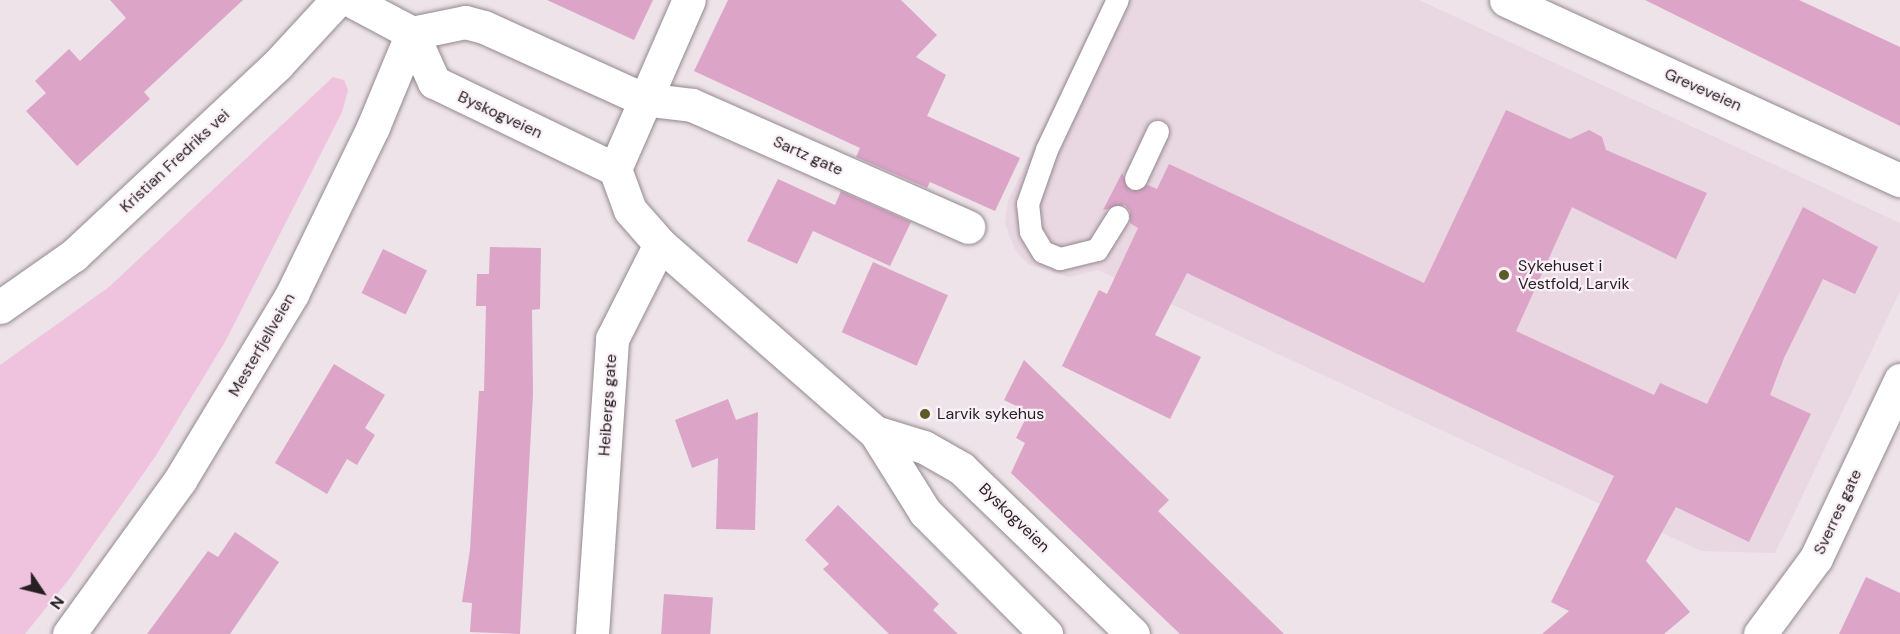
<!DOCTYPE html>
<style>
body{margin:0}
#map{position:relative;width:1900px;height:634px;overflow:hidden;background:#ede3e9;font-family:"DM Sans",sans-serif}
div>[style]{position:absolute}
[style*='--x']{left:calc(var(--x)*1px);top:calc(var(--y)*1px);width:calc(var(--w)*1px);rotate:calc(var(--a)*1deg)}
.built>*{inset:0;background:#e9d7e2}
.green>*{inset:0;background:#efc3de}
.building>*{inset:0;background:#dca4c7;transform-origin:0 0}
.roads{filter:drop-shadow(0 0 2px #93898f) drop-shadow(0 0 2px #93898f)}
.lane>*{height:22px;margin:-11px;padding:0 11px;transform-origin:11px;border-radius:11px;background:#fff}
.street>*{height:33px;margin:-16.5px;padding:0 16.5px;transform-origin:16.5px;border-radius:16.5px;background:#fff}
.secondary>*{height:33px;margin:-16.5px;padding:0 16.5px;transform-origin:16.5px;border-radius:16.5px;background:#fff}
.dots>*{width:16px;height:16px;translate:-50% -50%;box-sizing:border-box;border:3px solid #fbf0f7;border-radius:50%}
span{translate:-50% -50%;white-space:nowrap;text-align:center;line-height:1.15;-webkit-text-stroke:4.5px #fbf0f7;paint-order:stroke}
.street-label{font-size:16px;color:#252123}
.poi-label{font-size:16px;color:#252123}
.left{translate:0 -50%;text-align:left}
.north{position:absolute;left:12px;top:562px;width:60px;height:60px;-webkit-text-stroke:4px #fbf0f7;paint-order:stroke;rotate:125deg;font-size:16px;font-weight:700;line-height:24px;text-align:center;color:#252123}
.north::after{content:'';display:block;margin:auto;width:21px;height:27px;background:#252123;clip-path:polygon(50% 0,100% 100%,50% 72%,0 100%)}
</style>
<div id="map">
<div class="built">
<i style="clip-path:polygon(1104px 0,1419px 0,1900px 223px,1900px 291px,1775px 553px,1701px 551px,1098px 270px,1069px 277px,1028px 264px,1015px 250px,1005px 224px,1008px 201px)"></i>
</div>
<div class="green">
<i style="clip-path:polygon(333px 77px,344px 80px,348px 90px,342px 112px,225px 342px,155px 457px,70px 578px,25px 634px,0 634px,0 365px,109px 287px)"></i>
</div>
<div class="building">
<i style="clip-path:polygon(110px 0,243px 0,144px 92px,150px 99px,77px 166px,26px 111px,46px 93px,35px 81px,69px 49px,80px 61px,126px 18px)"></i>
<i style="clip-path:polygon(547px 0,653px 0,634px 40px)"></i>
<i style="clip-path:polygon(728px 0,901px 0,937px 35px,916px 57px,946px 75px,927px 116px,1020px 158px,995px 211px,930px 182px,927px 188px,856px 157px,860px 148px,694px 71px)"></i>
<i style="clip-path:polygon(1645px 0,1799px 0,1900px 47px,1900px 126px)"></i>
<i style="clip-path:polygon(1506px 110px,1570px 139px,1589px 130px,1602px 137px,1606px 150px,1707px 193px,1676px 259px,1572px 207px,1516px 331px,1654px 395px,1660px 383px,1707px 404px,1803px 207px,1878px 247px,1855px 294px,1823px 279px,1784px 358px,1770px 395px,1811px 414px,1749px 542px,1676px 507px,1646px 561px,1690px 612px,1664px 634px,1542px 634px,1569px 611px,1551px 602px,1614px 476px,1187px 273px,1155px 335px,1201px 357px,1170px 419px,1062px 366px,1099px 290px,1107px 294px,1138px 228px,1130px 223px,1130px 211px,1125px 205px,1103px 210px,1122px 173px,1131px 191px,1148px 185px,1157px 189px,1169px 164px,1424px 283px)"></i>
<i style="clip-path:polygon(778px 179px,835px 205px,841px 191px,911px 222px,890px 266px,813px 231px,797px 264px,747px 241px)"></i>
<i style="clip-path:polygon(490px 247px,541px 248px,540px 309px,532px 310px,533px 394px,520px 634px,470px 632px,472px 603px,462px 602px,470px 550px,479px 391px,484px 391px,486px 306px,476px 306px,477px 274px,489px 274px)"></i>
<i style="left:383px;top:249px;width:49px;height:49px;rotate:26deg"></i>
<i style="left:873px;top:262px;width:82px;height:77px;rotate:24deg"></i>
<i style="clip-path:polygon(1024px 360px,1169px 500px,1158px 511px,1284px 634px,1180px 634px,1011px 473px,1025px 443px,1016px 438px,1029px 412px,1004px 400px)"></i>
<i style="clip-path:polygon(334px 364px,385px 395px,365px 428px,375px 435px,357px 465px,347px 459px,327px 494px,275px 463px)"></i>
<i style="clip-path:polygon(728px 399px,736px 420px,758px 412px,755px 530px,716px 529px,718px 458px,692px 468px,675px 420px)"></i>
<i style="clip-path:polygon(838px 505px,939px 604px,933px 610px,958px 634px,889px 634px,823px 569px,829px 564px,805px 540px)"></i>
<i style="clip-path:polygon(235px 532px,279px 562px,230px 634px,147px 634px,208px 551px,218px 557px)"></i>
<i style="clip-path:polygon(1866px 577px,1900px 593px,1900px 634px,1839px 634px)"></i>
<i style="left:664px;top:594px;width:49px;height:40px;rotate:4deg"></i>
</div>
<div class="roads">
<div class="lane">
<i style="--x:1136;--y:179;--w:52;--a:-64.9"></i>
<i style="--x:1118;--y:217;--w:39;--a:122"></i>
<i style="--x:1097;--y:250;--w:38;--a:166"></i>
<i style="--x:1060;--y:259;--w:18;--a:-158"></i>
<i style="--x:1043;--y:252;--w:23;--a:-121"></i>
<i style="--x:1031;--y:232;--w:28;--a:-96"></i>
<i style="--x:1028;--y:204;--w:57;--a:-70.6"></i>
<i style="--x:1047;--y:150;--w:166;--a:-64.7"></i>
</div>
<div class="street">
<i style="--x:350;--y:0;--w:70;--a:28"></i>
<i style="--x:412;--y:33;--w:54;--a:-11.7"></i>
<i style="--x:465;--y:22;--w:20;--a:15"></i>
<i style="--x:484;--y:27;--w:175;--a:24.4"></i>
<i style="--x:643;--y:99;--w:49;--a:7"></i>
<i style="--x:692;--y:105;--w:302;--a:23.8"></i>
<i style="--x:412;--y:33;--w:54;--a:65.8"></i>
<i style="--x:434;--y:82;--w:201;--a:25.7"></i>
<i style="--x:660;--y:244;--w:286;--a:41.2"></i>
<i style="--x:875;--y:432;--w:94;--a:58"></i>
<i style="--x:925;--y:512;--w:172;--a:45.2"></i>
<i style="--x:0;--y:307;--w:90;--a:-35.1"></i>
<i style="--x:74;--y:255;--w:279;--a:-43.1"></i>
<i style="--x:278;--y:64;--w:87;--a:-47.3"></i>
<i style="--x:875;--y:432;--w:51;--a:17"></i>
<i style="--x:924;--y:447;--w:43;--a:29.6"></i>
<i style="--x:961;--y:468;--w:239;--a:44"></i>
<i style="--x:69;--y:634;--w:190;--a:-54.2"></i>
<i style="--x:180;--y:480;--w:217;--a:-58.9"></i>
<i style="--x:292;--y:294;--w:186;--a:-64.1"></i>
<i style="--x:373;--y:127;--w:102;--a:-67.5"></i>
<i style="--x:592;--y:634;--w:296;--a:-86.1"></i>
<i style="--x:612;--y:339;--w:106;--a:-63.2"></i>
<i style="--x:660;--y:244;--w:45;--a:-131.4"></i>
<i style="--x:630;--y:210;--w:44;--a:-110.1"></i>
<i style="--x:615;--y:169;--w:184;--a:-66.4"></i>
<i style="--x:1760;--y:634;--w:94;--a:-53.6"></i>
<i style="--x:1816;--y:558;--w:197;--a:-64.7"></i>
</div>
<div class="secondary">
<i style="--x:1506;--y:0;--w:433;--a:24.6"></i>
</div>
</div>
<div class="dots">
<i style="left:1504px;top:275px;background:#5b5b27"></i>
<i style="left:925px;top:414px;background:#5b5b27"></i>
</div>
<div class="street-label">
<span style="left:1703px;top:90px;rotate:24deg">Greveveien</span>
<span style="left:500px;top:115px;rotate:25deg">Byskogveien</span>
<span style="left:808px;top:156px;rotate:24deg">Sartz gate</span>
<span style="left:175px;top:161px;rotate:-43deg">Kristian Fredriks vei</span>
<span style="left:262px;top:345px;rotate:-60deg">Mesterfjellveien</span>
<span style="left:608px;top:405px;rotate:-86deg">Heibergs gate</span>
<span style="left:1838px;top:512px;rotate:-65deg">Sverres gate</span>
<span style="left:1014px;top:518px;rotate:44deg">Byskogveien</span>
</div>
<div class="poi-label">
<span class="left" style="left:1518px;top:275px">Sykehuset i<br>Vestfold, Larvik</span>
<span class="left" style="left:937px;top:414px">Larvik sykehus</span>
</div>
<div class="north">N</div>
</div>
